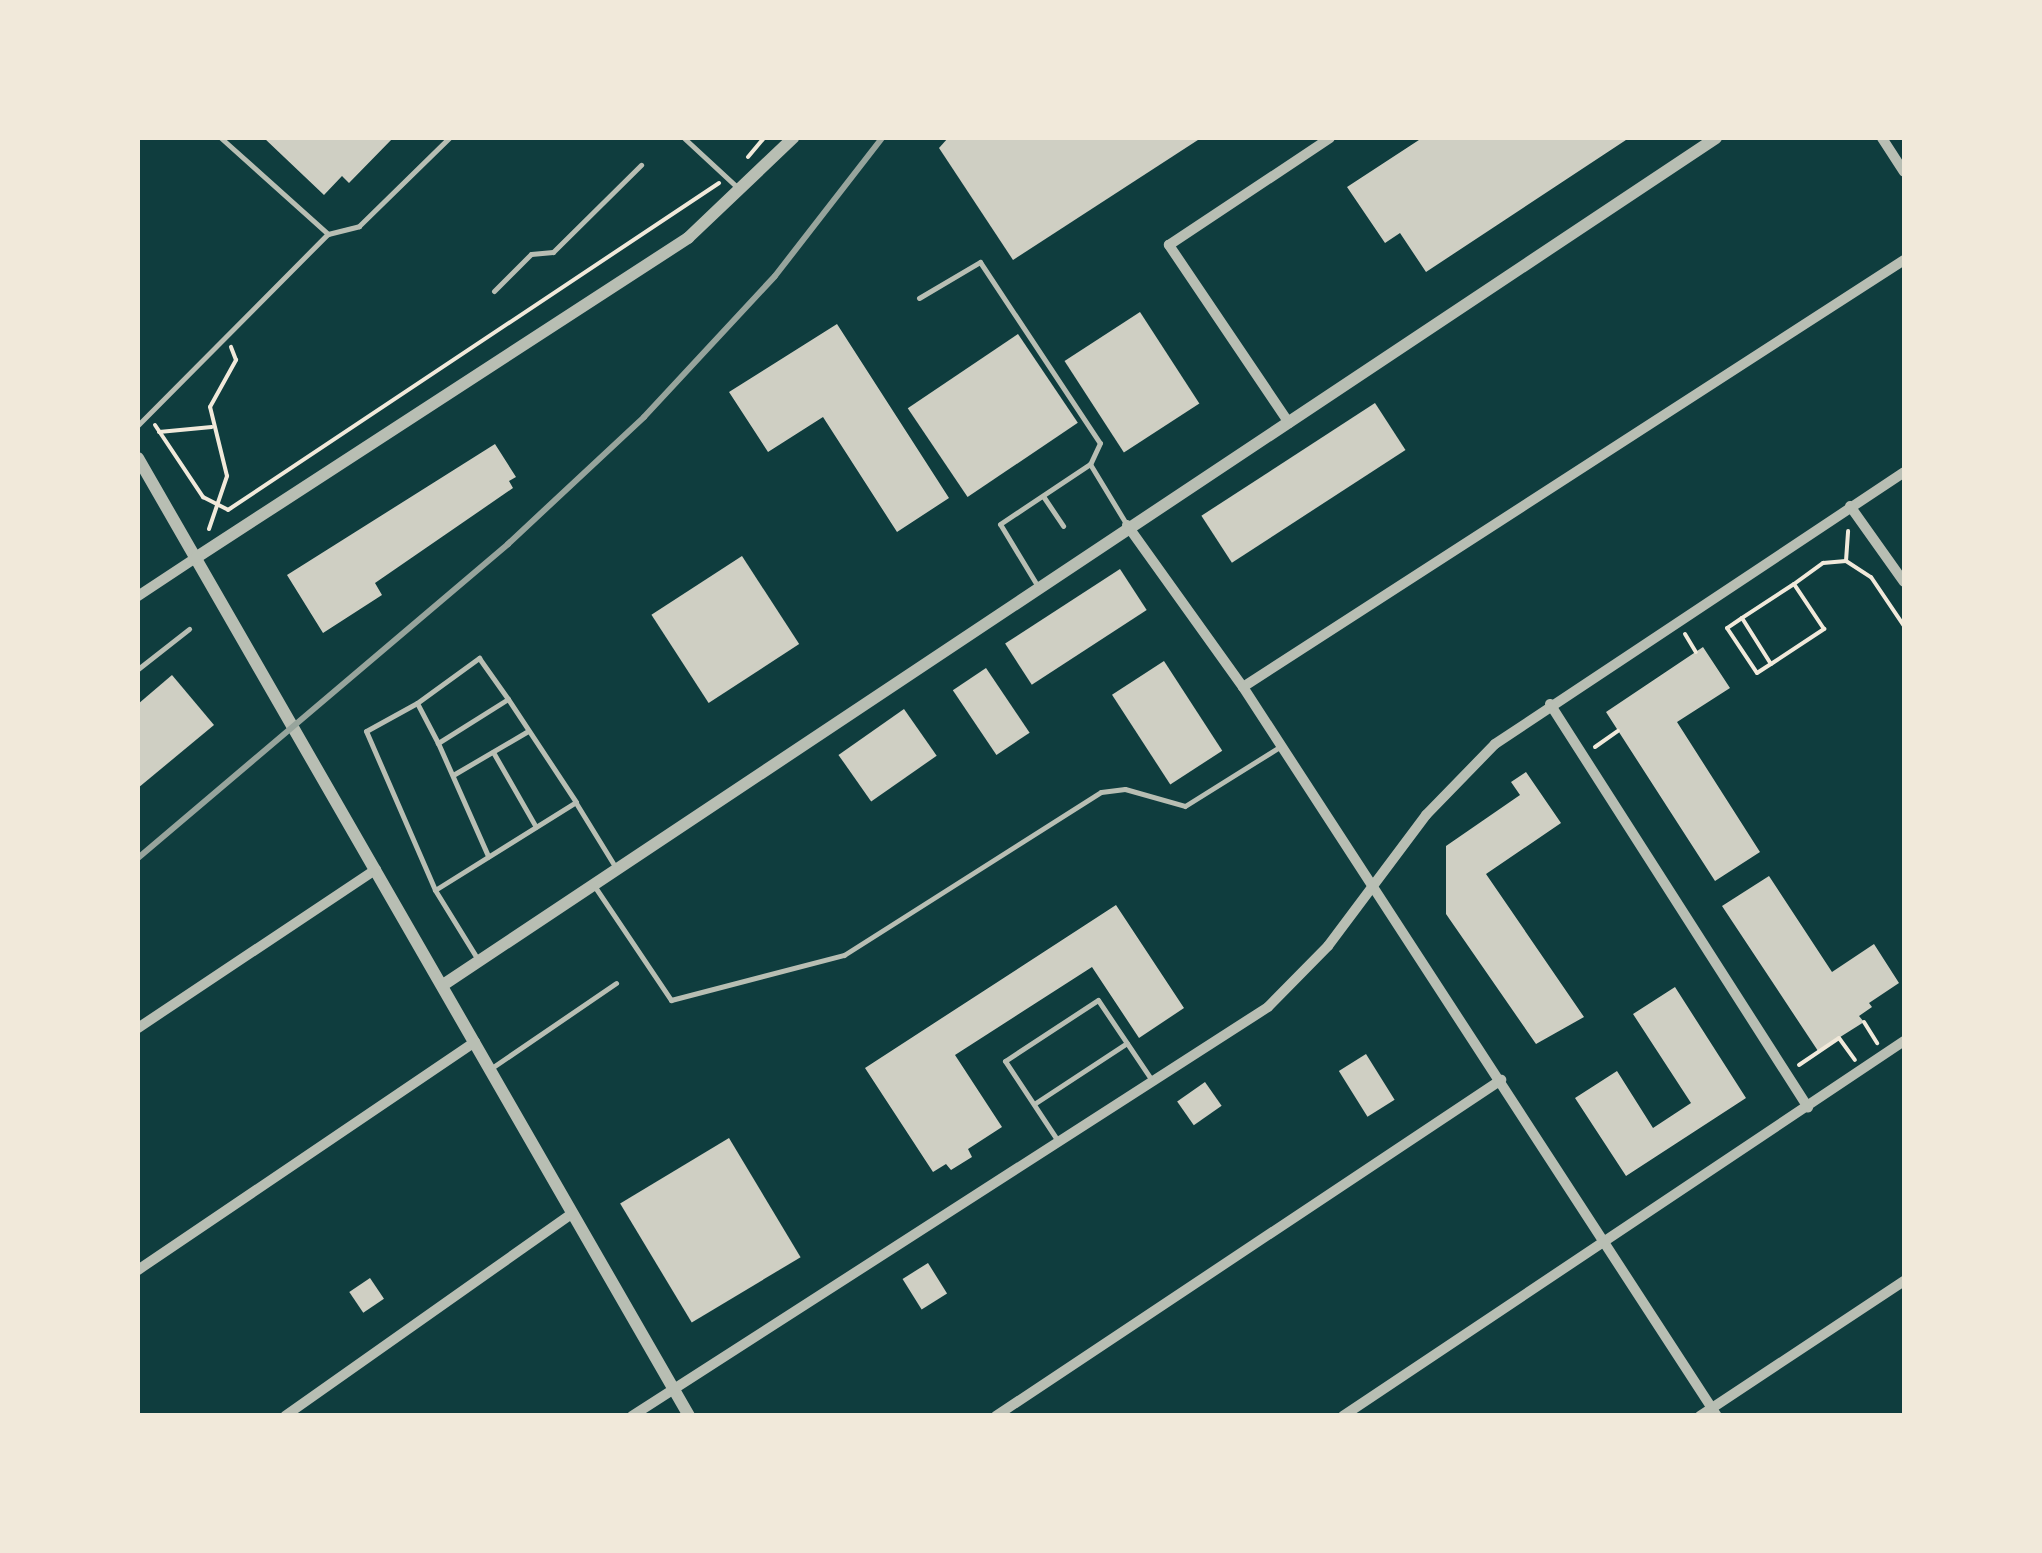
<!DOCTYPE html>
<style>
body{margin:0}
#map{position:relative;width:2042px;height:1553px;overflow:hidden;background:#0f3d3e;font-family:Barlow,sans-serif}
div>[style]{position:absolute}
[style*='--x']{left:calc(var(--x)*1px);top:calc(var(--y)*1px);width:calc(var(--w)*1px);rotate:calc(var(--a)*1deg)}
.building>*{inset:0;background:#cfcfc3;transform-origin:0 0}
.path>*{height:4px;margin:-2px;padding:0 2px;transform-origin:2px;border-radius:2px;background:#f1e9da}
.service>*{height:5px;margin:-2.5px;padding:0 2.5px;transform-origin:2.5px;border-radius:2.5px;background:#b8beb3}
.minor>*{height:10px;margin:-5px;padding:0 5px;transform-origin:5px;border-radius:5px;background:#b8beb3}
.tertiary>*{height:12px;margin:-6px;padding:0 6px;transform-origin:6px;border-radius:6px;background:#b8beb3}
.rail>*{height:6px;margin:-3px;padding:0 3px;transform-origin:3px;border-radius:3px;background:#97a49c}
span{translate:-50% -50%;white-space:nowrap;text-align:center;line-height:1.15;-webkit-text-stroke:8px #f1e9da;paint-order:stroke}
.frame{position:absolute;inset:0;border:140px solid #f1e9da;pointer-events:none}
</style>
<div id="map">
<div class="building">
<i style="clip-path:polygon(264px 138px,393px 138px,349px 183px,342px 176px,324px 195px)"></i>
<i style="clip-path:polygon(948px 138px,1201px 138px,1013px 260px,939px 148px)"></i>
<i style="clip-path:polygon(1422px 138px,1629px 138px,1426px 272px,1400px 233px,1385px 243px,1347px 187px)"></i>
<i style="left:1140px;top:312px;width:109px;height:90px;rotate:57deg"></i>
<i style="clip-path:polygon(837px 324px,949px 498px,897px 532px,823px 417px,768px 452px,729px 392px)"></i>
<i style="left:1018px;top:334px;width:107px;height:133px;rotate:56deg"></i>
<i style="left:1375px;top:403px;width:56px;height:207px;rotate:57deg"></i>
<i style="clip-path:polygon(495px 444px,516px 477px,509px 481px,513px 488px,375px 583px,382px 595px,323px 633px,287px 575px)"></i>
<i style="left:742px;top:556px;width:105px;height:108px;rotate:57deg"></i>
<i style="left:1120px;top:569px;width:49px;height:137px;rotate:57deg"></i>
<i style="clip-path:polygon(1703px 647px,1730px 688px,1677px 722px,1760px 852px,1715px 881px,1606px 712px)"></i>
<i style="left:1164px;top:661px;width:107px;height:62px;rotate:57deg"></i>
<i style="left:986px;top:668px;width:78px;height:40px;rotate:56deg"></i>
<i style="clip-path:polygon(172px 675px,214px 725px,138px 788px,138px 704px)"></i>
<i style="left:904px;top:709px;width:57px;height:80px;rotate:55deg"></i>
<i style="clip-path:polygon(1526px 772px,1561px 823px,1486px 874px,1584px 1017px,1536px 1044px,1446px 914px,1446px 846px,1520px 795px,1511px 782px)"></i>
<i style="clip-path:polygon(1769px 876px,1832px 972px,1874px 944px,1899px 983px,1869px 1003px,1872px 1007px,1859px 1016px,1864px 1022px,1818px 1051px,1722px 906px)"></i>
<i style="clip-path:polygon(1116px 905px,1184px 1008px,1139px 1038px,1092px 967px,955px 1055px,1002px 1127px,968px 1149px,972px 1157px,951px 1170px,946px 1164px,933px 1172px,865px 1068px)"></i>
<i style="clip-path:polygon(1675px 987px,1746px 1098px,1626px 1176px,1575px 1098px,1617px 1071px,1653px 1128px,1691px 1103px,1633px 1014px)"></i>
<i style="left:1366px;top:1054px;width:54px;height:32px;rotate:58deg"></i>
<i style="left:1205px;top:1082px;width:29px;height:34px;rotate:55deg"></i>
<i style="left:729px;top:1138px;width:139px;height:127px;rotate:59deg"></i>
<i style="left:928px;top:1263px;width:36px;height:30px;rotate:58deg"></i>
<i style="left:370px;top:1278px;width:25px;height:25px;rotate:56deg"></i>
</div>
<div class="path">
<i style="--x:748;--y:157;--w:25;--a:-50"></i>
<i style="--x:155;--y:425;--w:87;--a:56.3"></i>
<i style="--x:203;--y:497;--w:28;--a:27"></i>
<i style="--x:228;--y:510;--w:590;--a:-33.66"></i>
<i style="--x:159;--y:432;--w:53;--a:-5.4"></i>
<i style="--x:209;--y:529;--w:56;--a:-71.2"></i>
<i style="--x:227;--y:476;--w:71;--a:-103.8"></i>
<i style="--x:210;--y:407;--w:54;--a:-61"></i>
<i style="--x:236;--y:360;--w:14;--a:-111"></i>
<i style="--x:1846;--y:561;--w:30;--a:33"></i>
<i style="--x:1871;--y:577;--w:59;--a:56"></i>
<i style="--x:1794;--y:584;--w:62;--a:146.8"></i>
<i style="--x:1742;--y:618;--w:54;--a:57.8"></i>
<i style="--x:1771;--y:664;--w:64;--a:-33.4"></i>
<i style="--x:1824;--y:629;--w:54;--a:-123.7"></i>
<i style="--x:1794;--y:584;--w:36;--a:-36"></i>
<i style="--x:1823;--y:563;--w:23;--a:-5"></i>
<i style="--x:1846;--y:561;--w:30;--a:-86"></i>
<i style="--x:1742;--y:618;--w:18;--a:146"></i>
<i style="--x:1727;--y:628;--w:54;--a:56.3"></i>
<i style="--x:1757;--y:673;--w:17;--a:-33"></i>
<i style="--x:1685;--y:634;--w:21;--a:59"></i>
<i style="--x:1595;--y:747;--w:28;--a:-35"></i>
<i style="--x:1864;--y:1022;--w:25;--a:58"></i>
<i style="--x:1799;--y:1065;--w:48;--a:-34"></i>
<i style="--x:1839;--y:1038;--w:27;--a:54"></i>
</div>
<div class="service">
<i style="--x:221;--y:138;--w:144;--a:41.9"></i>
<i style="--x:684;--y:138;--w:72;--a:42.8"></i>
<i style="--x:494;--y:291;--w:52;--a:-45"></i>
<i style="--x:531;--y:254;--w:22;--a:-5"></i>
<i style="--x:553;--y:252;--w:124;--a:-44.7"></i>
<i style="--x:919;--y:298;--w:71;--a:-30.5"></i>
<i style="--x:980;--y:262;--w:217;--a:56.5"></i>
<i style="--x:1100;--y:443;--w:23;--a:115"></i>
<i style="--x:138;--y:425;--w:269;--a:-45.2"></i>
<i style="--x:328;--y:234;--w:32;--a:-14"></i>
<i style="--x:359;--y:226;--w:126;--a:-44.4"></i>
<i style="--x:1043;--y:496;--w:36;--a:56"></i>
<i style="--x:1037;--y:585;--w:71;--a:-121.2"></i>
<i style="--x:1000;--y:524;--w:108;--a:-33.7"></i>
<i style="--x:1090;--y:464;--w:71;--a:58.8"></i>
<i style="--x:138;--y:669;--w:65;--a:-38.1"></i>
<i style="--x:417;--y:703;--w:58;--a:151.2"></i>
<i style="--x:366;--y:731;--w:173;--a:66.5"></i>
<i style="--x:435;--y:890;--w:80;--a:58.3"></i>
<i style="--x:438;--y:743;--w:45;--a:-117.7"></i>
<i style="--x:417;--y:703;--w:77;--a:-36"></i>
<i style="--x:479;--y:658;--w:50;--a:54.7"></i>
<i style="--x:493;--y:752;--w:86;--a:60.2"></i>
<i style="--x:453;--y:775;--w:87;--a:-30.4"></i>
<i style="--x:576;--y:803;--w:76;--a:58.4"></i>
<i style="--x:593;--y:884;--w:140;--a:56.1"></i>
<i style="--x:671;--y:1000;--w:179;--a:-14.6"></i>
<i style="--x:844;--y:955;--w:304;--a:-32.4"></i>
<i style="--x:1101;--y:792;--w:24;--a:-7"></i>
<i style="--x:1125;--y:789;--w:62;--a:15.8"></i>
<i style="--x:1185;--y:806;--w:113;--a:-32"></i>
<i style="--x:435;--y:890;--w:166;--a:-32"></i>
<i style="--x:576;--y:802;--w:123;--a:-123.4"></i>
<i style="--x:508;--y:699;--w:83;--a:147.8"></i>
<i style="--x:438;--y:743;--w:124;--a:66.1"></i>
<i style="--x:493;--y:1067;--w:149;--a:-34.3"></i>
<i style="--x:1034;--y:1104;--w:111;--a:-33.3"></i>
<i style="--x:1058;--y:1141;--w:96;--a:-123.5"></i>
<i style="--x:1005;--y:1061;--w:111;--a:-33.3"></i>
<i style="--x:1098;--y:1000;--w:95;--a:56.1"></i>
</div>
<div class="minor">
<i style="--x:1882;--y:138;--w:40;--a:57.1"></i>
<i style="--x:1289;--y:423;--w:215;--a:-124"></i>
<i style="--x:1169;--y:245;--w:193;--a:-33.6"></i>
<i style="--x:1850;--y:506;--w:93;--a:54.6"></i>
<i style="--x:1127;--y:525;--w:199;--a:54.4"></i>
<i style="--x:1243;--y:687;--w:870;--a:56.97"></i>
<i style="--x:138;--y:596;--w:71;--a:-33.5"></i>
<i style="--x:1243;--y:687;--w:787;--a:-32.86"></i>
<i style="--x:1550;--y:704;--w:479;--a:57.4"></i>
<i style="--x:138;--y:1028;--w:286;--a:-33.7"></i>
<i style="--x:138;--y:1270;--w:407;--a:-34.1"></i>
<i style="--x:285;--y:1416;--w:352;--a:-35.2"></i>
<i style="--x:632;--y:1416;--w:756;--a:-32.74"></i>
<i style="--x:1268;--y:1007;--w:86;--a:-45.5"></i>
<i style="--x:1328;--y:946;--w:164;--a:-53.2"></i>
<i style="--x:1426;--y:815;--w:99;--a:-45.8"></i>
<i style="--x:1495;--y:744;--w:491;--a:-33.6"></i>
<i style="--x:996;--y:1416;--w:607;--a:-33.64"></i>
<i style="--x:1343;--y:1416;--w:675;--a:-33.76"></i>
<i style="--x:1700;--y:1416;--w:245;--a:-33.5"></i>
</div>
<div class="tertiary">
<i style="--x:138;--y:458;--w:1105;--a:60.09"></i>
<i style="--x:197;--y:557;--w:586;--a:-33.01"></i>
<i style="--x:688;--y:238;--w:145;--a:-43.6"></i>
<i style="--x:443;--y:985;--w:1529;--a:-33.64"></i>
</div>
<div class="rail">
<i style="--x:138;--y:858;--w:485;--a:-40.3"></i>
<i style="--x:508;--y:544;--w:186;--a:-43"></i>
<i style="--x:644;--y:417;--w:192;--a:-47.1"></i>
<i style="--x:775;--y:276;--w:175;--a:-52.2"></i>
</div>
<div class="frame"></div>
</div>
